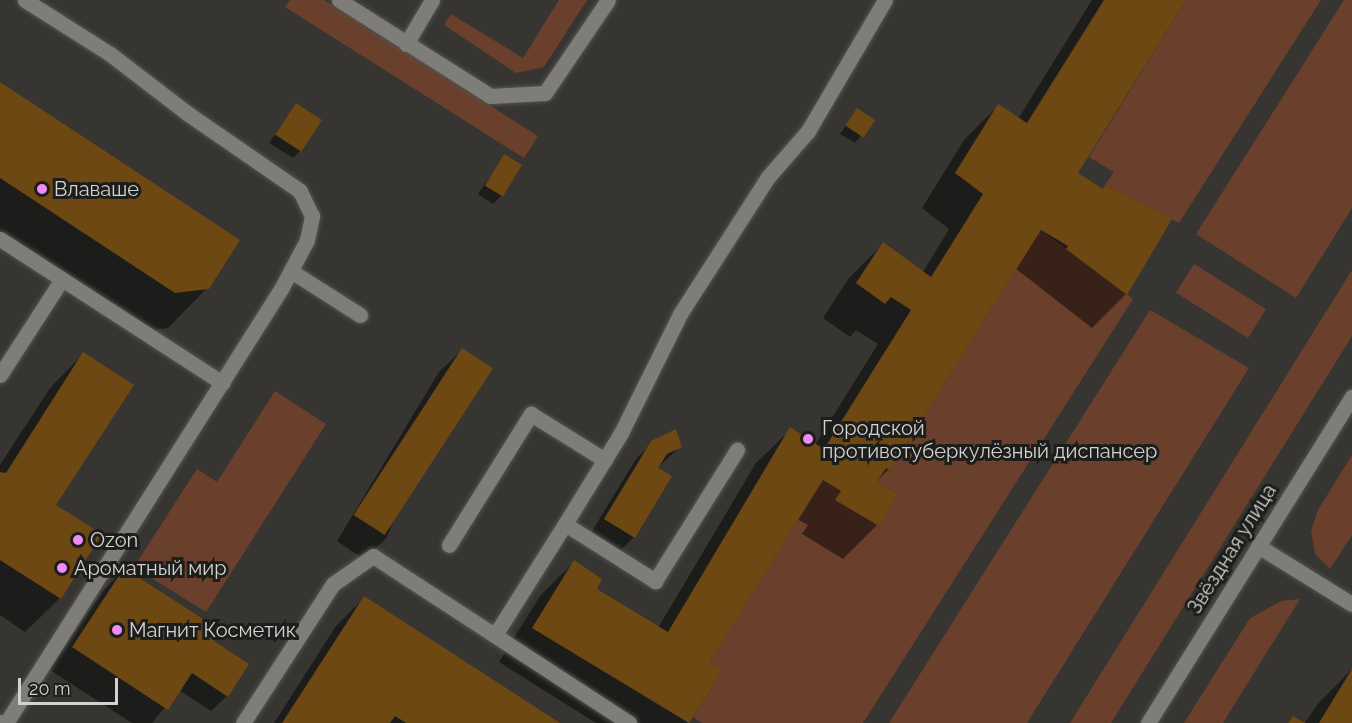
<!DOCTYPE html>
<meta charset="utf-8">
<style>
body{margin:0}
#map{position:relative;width:1352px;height:723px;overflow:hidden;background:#363532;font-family:Raleway,sans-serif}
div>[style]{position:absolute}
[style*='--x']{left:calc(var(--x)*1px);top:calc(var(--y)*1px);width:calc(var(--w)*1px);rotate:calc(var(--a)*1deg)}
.green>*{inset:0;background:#6a402c;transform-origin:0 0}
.shadow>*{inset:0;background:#0007}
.building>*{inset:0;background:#6d4813;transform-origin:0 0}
.roads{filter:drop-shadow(0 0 2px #535351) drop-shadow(0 0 2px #535351)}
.lane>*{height:15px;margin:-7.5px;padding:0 7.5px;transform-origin:7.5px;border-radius:7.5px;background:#7e7d7a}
.street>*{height:15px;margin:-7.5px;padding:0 7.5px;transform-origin:7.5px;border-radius:7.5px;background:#7e7d7a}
.secondary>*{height:15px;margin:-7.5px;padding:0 7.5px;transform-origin:7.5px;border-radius:7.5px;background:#7e7d7a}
.dots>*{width:16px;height:16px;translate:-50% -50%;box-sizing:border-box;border:3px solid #1d1d1b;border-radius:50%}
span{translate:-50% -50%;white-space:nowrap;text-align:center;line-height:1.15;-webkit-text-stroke:6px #1d1d1b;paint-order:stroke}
.poi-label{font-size:20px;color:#d2d2d0}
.left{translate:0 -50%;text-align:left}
.street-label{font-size:20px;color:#d2d2d0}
.scale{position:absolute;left:18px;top:678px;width:100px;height:27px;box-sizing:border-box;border:3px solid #d2d2d0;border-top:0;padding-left:8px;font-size:18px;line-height:21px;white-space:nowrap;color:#d2d2d0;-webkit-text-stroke:4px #1d1d1b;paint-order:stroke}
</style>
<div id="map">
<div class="green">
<i style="clip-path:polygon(290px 0,324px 0,538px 136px,524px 158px,285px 7px)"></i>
<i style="clip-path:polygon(559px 0,587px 0,544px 67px,516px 73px,444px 25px,451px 14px,523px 58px)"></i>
<i style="clip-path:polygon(1186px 0,1321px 0,1179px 223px,1105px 185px,1114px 172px,1089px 157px)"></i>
<i style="clip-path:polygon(1344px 0,1352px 0,1352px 208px,1296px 298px,1196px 234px)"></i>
<i style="clip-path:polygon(1041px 230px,1133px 299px,863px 723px,702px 723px,693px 717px,723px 670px,710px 662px,823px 480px,841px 491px,836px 500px,879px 526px,898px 494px,877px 482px,886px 468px,890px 470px)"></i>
<i style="left:1194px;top:264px;width:85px;height:34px;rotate:32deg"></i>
<i style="clip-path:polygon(1352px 270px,1352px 336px,1111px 723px,1070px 723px)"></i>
<i style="clip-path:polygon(1150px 310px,1249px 368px,1027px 723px,889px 723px)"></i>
<i style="clip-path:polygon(275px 391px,326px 424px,206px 612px,134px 567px,197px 469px,217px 482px)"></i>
<i style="clip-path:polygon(1352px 455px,1352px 535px,1330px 569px,1315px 554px,1311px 531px,1318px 510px)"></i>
<i style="clip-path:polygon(1300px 599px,1223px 723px,1184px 723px,1250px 618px,1281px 601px)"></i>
</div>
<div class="shadow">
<i style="clip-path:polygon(1092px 0,1184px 0,1076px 174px,1126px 294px,1092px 328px,1015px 268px,889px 469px,876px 482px,896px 495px,877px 525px,843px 559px,802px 534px,808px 525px,797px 519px,708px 662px,721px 670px,687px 723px,596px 723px,499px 662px,540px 596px,574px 562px,595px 589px,658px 628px,756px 463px,791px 429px,815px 445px,878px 344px,856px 330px,850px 337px,823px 318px,849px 278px,883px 244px,923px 272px,949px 229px,922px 208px,964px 140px,998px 106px,1018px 119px)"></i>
<i style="clip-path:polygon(0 84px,207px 288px,168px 328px,135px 332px,0 243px)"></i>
<i style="clip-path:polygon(296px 105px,301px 150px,293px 158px,269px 143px)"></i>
<i style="clip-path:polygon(857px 110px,873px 120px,855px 143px,840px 134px)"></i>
<i style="clip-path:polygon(505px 156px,501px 196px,493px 204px,478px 194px)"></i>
<i style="clip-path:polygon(462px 350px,387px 537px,365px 560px,337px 541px,439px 372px)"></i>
<i style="clip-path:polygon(84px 353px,54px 506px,60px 598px,25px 632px,0 615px,0 465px,50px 388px)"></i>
<i style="clip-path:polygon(652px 443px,680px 447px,656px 469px,670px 477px,634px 537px,618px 553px,589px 536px,636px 459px)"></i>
<i style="clip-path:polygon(124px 569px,227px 696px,211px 711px,179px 690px,152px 723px,132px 723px,50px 670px,102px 592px)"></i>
<i style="clip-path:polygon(364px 598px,558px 723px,274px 723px,336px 626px)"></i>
<i style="clip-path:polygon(1352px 669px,1352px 723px,1305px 723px,1317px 705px)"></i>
</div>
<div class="building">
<i style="clip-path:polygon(1104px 0,1186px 0,1078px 173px,1103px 189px,1105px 185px,1172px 219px,1127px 295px,1066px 249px,1068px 246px,1041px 230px,890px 470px,886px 468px,877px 482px,898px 494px,879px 526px,835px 500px,841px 491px,823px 480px,710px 662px,723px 670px,689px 723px,532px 628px,574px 560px,602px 579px,597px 589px,668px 632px,790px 427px,824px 449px,911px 310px,891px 297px,885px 304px,856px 283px,883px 242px,931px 277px,983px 194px,955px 173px,998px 104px,1027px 123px)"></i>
<i style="clip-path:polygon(0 82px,240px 240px,209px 289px,175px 293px,0 178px)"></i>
<i style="left:296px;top:103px;width:31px;height:38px;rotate:33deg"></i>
<i style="left:857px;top:108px;width:22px;height:21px;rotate:34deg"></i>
<i style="left:504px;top:154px;width:21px;height:37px;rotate:31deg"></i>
<i style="left:462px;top:348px;width:37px;height:199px;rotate:33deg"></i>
<i style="clip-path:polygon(83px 352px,134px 385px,56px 505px,102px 534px,61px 599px,0 560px,0 472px,6px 473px)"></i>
<i style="clip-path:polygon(676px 429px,682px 447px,667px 454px,658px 468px,672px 476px,635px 538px,604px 519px,651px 441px)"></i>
<i style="clip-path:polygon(124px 568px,220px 630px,214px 641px,249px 664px,228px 697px,192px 673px,168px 710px,72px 647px)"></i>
<i style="clip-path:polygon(364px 596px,560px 723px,406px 723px,395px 716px,390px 723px,282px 723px)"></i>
<i style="clip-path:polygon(1352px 669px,1352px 723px,1319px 723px,1339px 690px)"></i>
<i style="clip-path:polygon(1293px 716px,1305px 723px,1288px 723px)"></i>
</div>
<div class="roads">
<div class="lane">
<i style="--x:339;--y:0;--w:179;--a:32.4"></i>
<i style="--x:490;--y:96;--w:55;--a:-3.1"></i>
<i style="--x:545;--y:93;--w:112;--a:-55.9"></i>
<i style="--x:406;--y:44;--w:51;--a:-59.4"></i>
<i style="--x:0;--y:239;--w:265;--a:32.9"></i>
<i style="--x:291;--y:271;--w:82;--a:32.5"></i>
<i style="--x:0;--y:375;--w:114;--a:-57.1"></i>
<i style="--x:565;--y:524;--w:107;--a:-58.4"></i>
<i style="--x:621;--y:433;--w:133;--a:-63.6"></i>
<i style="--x:680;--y:314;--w:163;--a:-57.3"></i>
<i style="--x:768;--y:177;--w:61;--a:-49"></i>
<i style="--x:808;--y:131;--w:152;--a:-59.6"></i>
<i style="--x:449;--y:545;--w:155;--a:-58"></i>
<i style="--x:531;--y:414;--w:87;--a:31.9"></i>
<i style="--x:1258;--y:546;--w:110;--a:31.7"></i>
<i style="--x:495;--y:635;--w:131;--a:-57.8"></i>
<i style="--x:565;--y:524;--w:107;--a:32.3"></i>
<i style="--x:655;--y:581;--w:155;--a:-58"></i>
<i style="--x:6;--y:723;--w:514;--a:-57.64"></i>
<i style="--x:281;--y:289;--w:55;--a:-62"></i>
<i style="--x:307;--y:240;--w:25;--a:-78"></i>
<i style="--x:312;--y:216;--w:28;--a:-116"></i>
<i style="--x:300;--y:191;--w:137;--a:-145.4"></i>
<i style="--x:187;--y:113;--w:97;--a:-142.5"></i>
<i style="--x:110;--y:54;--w:101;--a:-147.6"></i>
<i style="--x:243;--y:723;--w:166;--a:-57.1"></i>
<i style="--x:333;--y:584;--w:49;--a:-35"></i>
<i style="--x:373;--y:556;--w:306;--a:33.1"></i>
</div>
<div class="street">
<i style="--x:0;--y:722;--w:2;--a:27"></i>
</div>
<div class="secondary">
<i style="--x:1148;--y:723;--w:385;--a:-58"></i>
</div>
</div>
<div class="dots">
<i style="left:42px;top:189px;background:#f08bf6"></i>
<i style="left:808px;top:439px;background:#f08bf6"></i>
<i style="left:78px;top:540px;background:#f08bf6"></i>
<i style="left:62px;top:568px;background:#f08bf6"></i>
<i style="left:117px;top:630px;background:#f08bf6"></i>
</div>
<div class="poi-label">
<span class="left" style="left:54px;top:189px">Влаваше</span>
<span class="left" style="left:822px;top:440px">Городской<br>противотуберкулёзный диспансер</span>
<span class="left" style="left:90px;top:540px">Ozon</span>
<span class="left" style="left:74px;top:568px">Ароматный мир</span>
<span class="left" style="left:129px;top:630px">Магнит Косметик</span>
</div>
<div class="street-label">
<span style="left:1232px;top:549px;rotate:-58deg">Звёздная улица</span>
</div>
<div class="scale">20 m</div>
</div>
